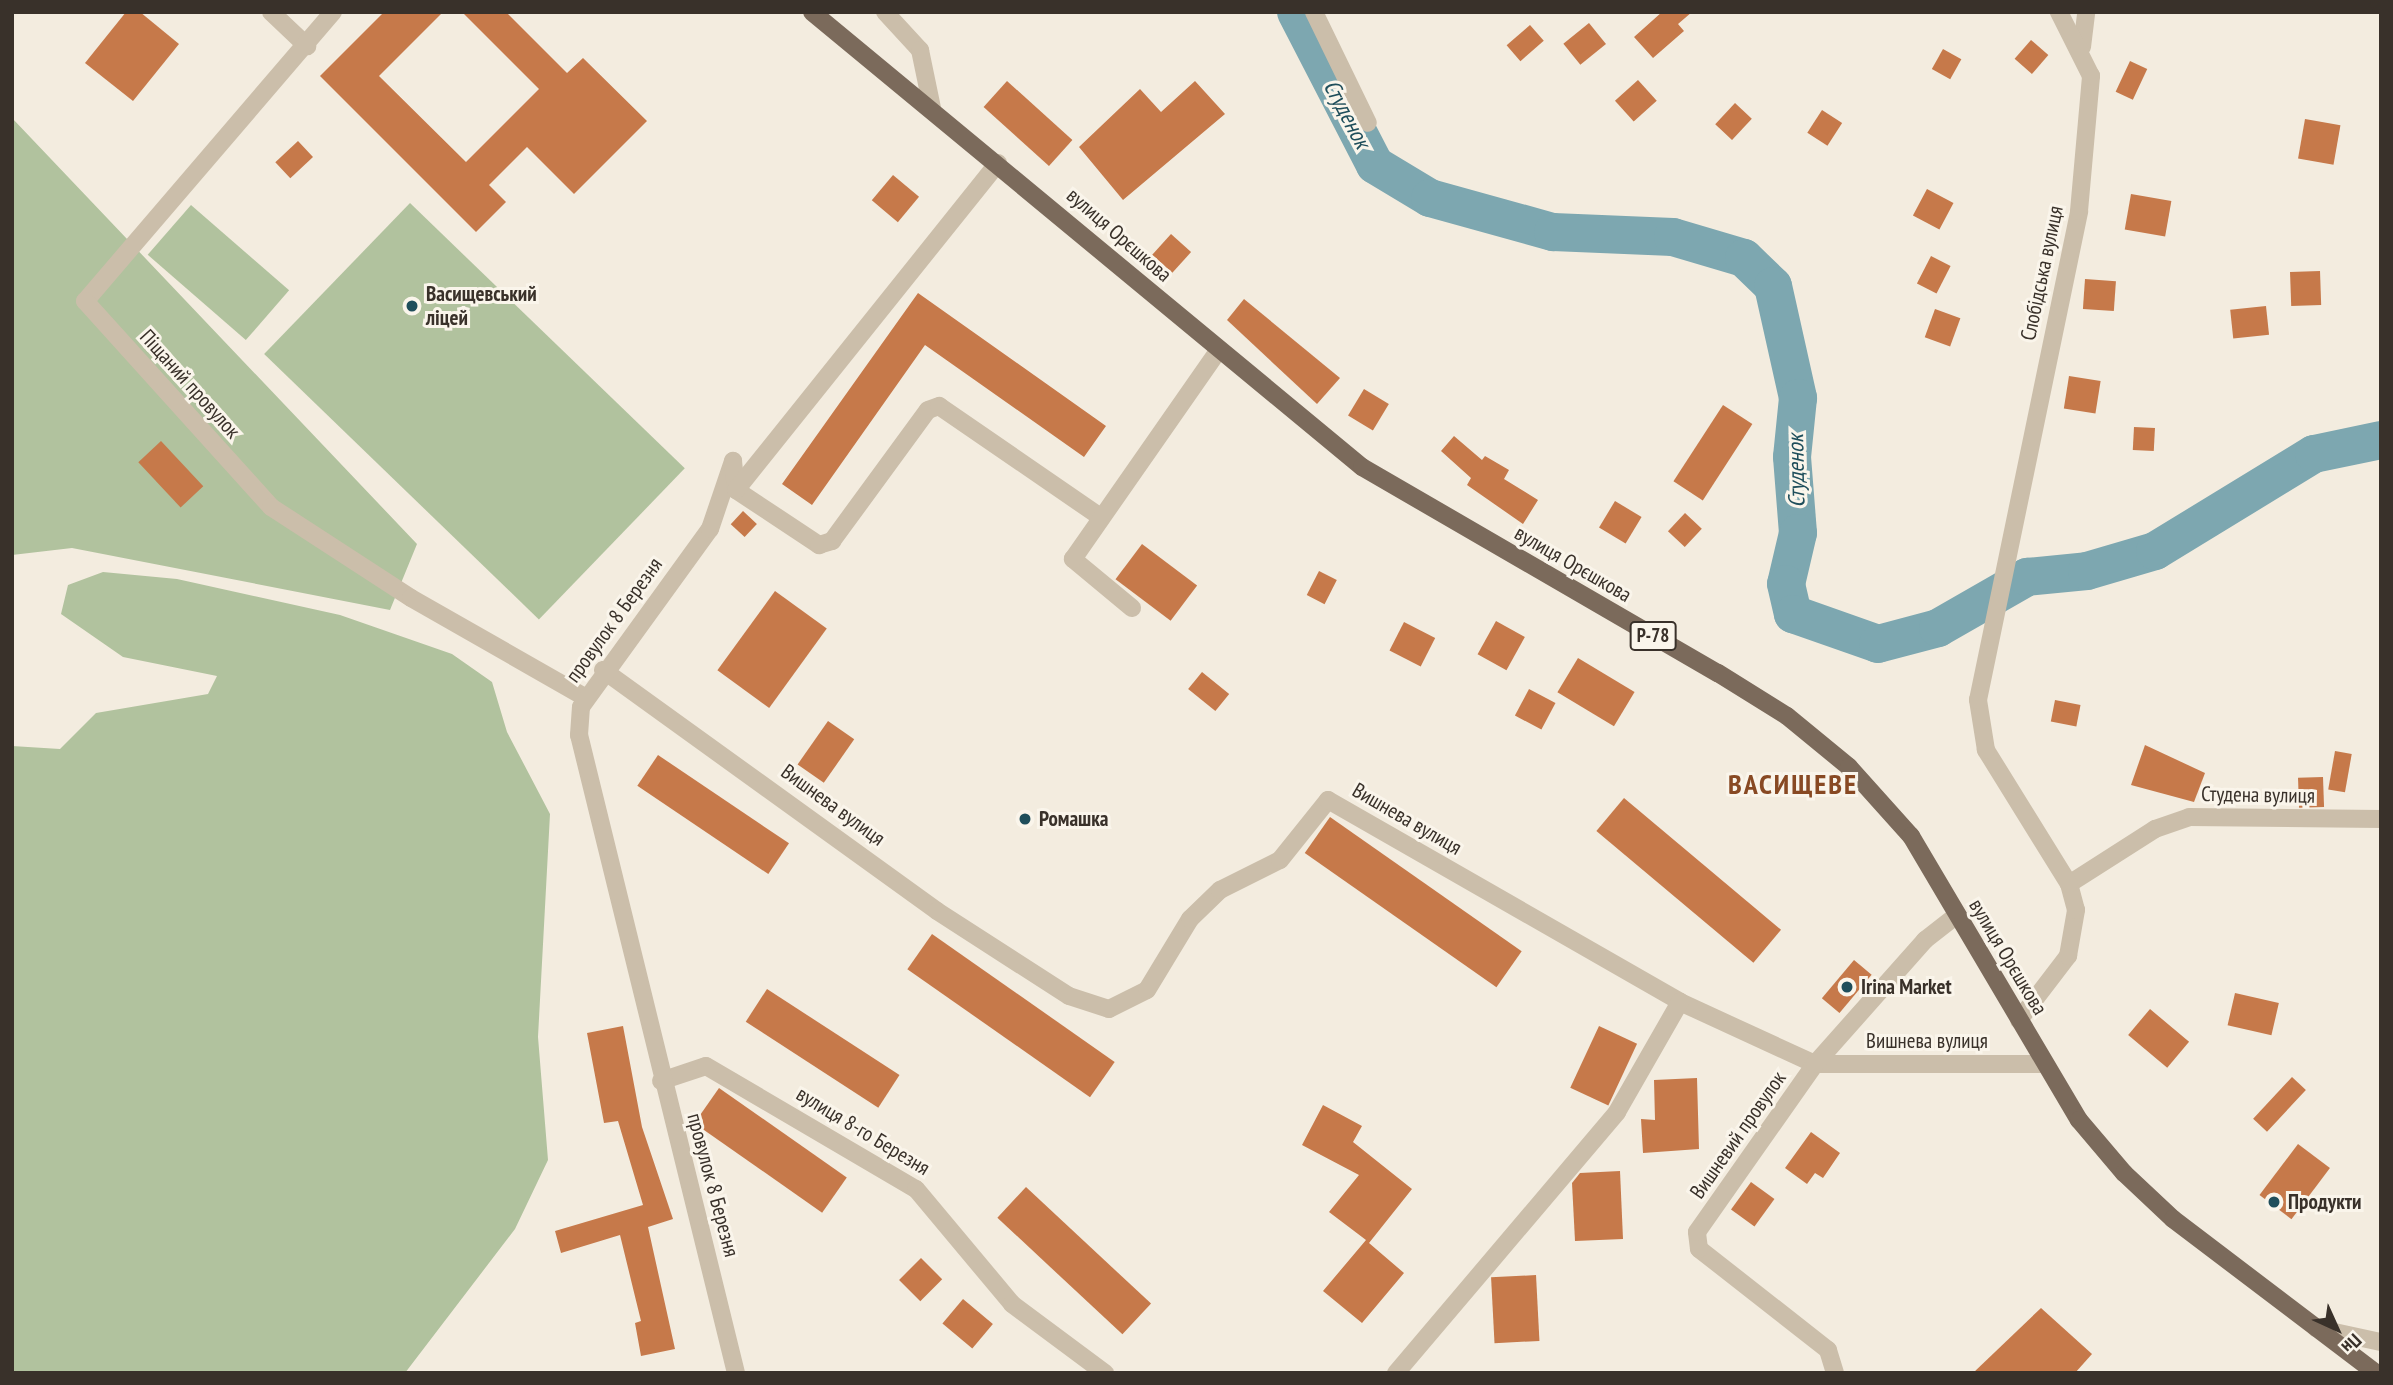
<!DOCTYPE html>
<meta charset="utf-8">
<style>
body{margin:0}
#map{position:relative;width:2393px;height:1385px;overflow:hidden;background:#f3ecdf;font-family:"PT Sans Narrow",sans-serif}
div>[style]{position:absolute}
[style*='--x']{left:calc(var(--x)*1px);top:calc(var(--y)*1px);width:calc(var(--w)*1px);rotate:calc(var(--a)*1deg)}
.green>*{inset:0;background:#b1c29e;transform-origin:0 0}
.river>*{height:38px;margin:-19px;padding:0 19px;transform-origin:19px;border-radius:19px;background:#7da7b0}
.building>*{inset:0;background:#c6794a;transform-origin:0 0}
.minor>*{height:18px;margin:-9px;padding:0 9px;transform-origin:9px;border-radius:9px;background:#cbbeaa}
.major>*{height:18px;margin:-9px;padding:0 9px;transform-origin:9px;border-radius:9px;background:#7b6a5b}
.dots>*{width:19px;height:19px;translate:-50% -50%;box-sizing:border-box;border:4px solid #faf5eb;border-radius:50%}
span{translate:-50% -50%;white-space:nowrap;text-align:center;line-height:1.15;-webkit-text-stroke:6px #faf5eb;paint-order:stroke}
.shield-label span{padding:2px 5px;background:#faf5eb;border:2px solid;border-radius:5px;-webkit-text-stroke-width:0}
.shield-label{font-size:19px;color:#39312a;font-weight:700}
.street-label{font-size:21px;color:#39312a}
.poi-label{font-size:21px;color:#39312a;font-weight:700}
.left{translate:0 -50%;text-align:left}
.water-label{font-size:23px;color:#1f4e5b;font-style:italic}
.district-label{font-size:28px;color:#884923;font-weight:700;letter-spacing:2px}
.frame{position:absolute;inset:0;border:14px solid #39312a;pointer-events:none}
.north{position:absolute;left:2302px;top:1294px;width:70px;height:70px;-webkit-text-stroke:5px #faf5eb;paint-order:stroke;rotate:135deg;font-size:19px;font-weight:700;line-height:28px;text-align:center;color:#39312a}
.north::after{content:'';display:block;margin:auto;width:24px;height:32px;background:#39312a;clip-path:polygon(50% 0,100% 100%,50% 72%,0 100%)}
</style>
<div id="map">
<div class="green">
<i style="clip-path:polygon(12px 118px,417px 544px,390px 610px,72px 548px,12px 555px)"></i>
<i style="left:410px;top:203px;width:382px;height:210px;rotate:44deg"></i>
<i style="left:191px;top:205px;width:130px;height:66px;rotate:41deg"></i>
<i style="clip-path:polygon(103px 572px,177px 579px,340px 615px,452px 654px,492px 682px,507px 732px,550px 814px,538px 1037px,548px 1160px,515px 1229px,405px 1373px,12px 1373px,12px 746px,60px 749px,96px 713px,208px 694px,217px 676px,123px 657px,61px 614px,68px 585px)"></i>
</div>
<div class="river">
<i style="--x:1296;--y:12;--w:172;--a:62.7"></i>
<i style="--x:1375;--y:165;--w:64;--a:31"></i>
<i style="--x:1430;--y:198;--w:128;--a:15.5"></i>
<i style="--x:1553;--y:232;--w:120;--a:2.4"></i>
<i style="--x:1673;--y:237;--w:74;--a:16.5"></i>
<i style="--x:1744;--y:258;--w:40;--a:44"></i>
<i style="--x:1773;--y:286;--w:115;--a:77.4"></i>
<i style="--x:1798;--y:398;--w:59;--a:95.8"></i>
<i style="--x:1792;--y:457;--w:76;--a:85.5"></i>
<i style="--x:1798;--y:533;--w:52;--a:103.2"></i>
<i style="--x:1786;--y:584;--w:31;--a:77"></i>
<i style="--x:1793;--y:614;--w:90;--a:19.4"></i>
<i style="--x:1878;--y:644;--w:62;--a:-14.9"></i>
<i style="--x:1938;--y:628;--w:103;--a:-29.8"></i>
<i style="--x:2027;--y:577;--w:60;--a:-5.7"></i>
<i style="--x:2087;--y:571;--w:71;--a:-16.4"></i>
<i style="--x:2155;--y:551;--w:186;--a:-31.4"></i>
<i style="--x:2314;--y:454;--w:68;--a:-11.8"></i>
</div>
<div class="building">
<i style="clip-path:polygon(126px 12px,140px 12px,179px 44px,133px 101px,85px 63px)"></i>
<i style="clip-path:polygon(384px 12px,443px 12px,379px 76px,466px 162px,539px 89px,462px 12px,506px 12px,567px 73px,583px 58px,647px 121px,574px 194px,527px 147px,489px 185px,506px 202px,476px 232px,320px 76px)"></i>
<i style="clip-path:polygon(1662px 12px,1692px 12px,1678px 24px,1684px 31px,1653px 58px,1634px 37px)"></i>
<i style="left:1589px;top:23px;width:27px;height:33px;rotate:51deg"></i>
<i style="left:1530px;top:25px;width:21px;height:31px;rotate:49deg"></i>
<i style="left:2031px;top:40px;width:23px;height:25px;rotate:41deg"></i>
<i style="left:1943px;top:49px;width:21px;height:23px;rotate:29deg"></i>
<i style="left:2130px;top:61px;width:19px;height:34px;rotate:25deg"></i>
<i style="left:1638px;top:80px;width:28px;height:31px;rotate:48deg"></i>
<i style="left:1007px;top:81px;width:88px;height:35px;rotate:42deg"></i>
<i style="clip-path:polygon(1195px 81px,1225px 114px,1123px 200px,1079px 147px,1140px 89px,1161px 112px)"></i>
<i style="left:1735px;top:103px;width:23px;height:29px;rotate:43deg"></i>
<i style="left:1822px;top:110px;width:24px;height:27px;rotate:33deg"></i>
<i style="left:2305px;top:119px;width:36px;height:40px;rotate:10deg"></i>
<i style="left:298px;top:141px;width:22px;height:31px;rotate:47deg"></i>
<i style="left:893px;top:175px;width:34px;height:33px;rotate:40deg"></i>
<i style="left:1927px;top:189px;width:30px;height:30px;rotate:28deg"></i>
<i style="left:2131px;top:194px;width:41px;height:36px;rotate:10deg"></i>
<i style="left:1171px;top:234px;width:27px;height:28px;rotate:42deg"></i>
<i style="left:1931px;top:256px;width:22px;height:31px;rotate:27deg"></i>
<i style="left:2320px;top:271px;width:34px;height:30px;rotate:88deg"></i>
<i style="left:2085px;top:279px;width:31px;height:30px;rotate:4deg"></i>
<i style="clip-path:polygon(918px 293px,1106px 426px,1084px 457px,925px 345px,812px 505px,782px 484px)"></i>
<i style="clip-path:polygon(1244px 299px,1340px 378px,1317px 404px,1227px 320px)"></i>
<i style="left:2266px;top:306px;width:29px;height:36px;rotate:84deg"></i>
<i style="left:1935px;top:309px;width:27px;height:30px;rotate:20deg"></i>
<i style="left:2069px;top:376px;width:32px;height:33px;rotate:9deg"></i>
<i style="left:1364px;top:389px;width:29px;height:31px;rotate:31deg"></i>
<i style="left:1723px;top:405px;width:35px;height:91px;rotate:33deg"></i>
<i style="left:2134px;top:427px;width:21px;height:23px;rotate:3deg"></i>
<i style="clip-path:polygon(1454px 436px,1482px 460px,1485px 456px,1509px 470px,1504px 479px,1538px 500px,1523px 524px,1467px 485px,1471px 478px,1441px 451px)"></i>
<i style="left:161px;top:441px;width:62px;height:31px;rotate:47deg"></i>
<i style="left:1615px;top:501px;width:31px;height:31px;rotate:31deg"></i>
<i style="left:743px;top:511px;width:19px;height:18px;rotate:43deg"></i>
<i style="left:1685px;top:513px;width:23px;height:25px;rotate:43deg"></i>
<i style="left:1142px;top:544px;width:69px;height:44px;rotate:37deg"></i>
<i style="left:1319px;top:571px;width:20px;height:27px;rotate:27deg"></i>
<i style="left:775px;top:591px;width:64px;height:98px;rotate:36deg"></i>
<i style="left:1496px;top:621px;width:33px;height:38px;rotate:29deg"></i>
<i style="left:1404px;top:622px;width:35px;height:32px;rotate:27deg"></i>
<i style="left:1578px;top:658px;width:66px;height:40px;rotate:31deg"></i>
<i style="left:1202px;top:672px;width:35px;height:22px;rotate:39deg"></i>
<i style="left:1529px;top:689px;width:30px;height:30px;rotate:28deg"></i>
<i style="left:2055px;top:700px;width:26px;height:22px;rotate:11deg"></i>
<i style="left:828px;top:721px;width:32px;height:53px;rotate:35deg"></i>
<i style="clip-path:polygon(2145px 745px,2205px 773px,2194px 802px,2131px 785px)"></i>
<i style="left:2335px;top:751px;width:17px;height:39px;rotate:10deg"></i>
<i style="left:658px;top:755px;width:158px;height:37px;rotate:34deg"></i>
<i style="left:2323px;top:777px;width:30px;height:25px;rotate:88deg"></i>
<i style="left:1624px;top:798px;width:205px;height:43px;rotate:40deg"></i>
<i style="left:1330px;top:817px;width:234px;height:44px;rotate:35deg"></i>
<i style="left:932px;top:934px;width:223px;height:43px;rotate:35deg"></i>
<i style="left:1854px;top:960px;width:23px;height:50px;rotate:40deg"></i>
<i style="left:767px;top:989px;width:158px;height:39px;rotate:33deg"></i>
<i style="left:2235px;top:993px;width:45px;height:33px;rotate:13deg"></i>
<i style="left:2150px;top:1009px;width:51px;height:34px;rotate:40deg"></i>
<i style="clip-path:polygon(623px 1026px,642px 1127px,673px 1219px,648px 1227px,675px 1349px,641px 1356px,635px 1323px,641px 1321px,620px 1235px,561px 1253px,555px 1231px,643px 1205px,618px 1121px,604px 1123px,587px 1033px)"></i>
<i style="left:1599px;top:1026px;width:42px;height:68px;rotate:25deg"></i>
<i style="left:2292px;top:1077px;width:19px;height:57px;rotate:43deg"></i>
<i style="clip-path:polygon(1697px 1078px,1699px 1149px,1643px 1153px,1641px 1119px,1655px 1120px,1654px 1080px)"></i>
<i style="left:719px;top:1088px;width:156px;height:43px;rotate:35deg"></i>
<i style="clip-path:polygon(1323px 1105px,1362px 1126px,1353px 1142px,1412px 1189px,1369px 1243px,1404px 1273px,1362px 1323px,1323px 1291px,1366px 1240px,1329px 1212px,1359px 1175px,1302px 1145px)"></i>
<i style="clip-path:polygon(1811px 1132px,1840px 1153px,1823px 1178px,1815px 1173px,1807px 1184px,1785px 1168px)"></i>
<i style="left:2298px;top:1144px;width:40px;height:64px;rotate:37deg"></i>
<i style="clip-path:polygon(1620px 1171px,1623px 1239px,1575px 1241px,1572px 1183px,1580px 1173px)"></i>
<i style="left:1751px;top:1182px;width:29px;height:34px;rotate:36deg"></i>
<i style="left:1026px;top:1187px;width:171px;height:42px;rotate:43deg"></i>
<i style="left:921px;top:1258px;width:30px;height:31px;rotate:45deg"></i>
<i style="left:1536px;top:1275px;width:66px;height:45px;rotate:87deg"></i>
<i style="left:963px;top:1299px;width:39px;height:32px;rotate:40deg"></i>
<i style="clip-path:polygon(2041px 1308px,2092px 1354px,2075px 1373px,1973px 1373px)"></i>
</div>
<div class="minor">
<i style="--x:271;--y:12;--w:50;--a:43.4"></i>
<i style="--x:333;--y:12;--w:381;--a:130.6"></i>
<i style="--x:85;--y:301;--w:278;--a:47.9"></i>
<i style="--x:271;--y:507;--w:167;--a:33"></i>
<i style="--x:411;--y:598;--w:202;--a:29.7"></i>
<i style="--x:885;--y:12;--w:52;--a:47.4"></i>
<i style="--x:920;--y:50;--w:59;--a:78.3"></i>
<i style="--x:1314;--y:12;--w:123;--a:64.1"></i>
<i style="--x:2082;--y:47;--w:35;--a:-83"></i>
<i style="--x:736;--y:490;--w:100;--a:33.5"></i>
<i style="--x:819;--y:545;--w:14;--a:-17"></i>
<i style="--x:832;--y:541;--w:162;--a:-53.8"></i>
<i style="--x:928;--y:410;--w:12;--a:-20"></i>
<i style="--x:939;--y:406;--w:194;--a:34.5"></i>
<i style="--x:1132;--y:608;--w:77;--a:-140.3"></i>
<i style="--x:1073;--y:559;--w:254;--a:-55.1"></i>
<i style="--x:603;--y:670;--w:412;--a:35.8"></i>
<i style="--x:937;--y:911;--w:157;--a:32.8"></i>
<i style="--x:1069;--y:996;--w:42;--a:18"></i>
<i style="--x:1109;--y:1009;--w:42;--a:-26.6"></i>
<i style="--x:1147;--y:990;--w:83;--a:-58.8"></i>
<i style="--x:1190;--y:919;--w:42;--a:-44"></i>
<i style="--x:1220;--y:890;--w:67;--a:-26.6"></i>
<i style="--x:1280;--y:860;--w:77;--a:-51.3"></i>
<i style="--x:1328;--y:800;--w:406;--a:29.8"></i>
<i style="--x:1680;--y:1002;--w:149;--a:24.7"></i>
<i style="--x:1815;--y:1064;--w:230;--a:0"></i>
<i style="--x:2069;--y:884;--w:102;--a:-32.6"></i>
<i style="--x:2155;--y:829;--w:36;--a:-19"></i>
<i style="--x:2189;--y:817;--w:192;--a:0.6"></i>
<i style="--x:2019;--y:1020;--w:81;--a:-52.6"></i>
<i style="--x:2068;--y:956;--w:47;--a:-80.1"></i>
<i style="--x:2076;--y:910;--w:27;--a:-105"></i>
<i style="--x:2069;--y:884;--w:158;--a:-121.8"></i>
<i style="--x:1986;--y:750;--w:51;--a:-99.1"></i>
<i style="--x:1978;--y:700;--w:499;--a:-78.3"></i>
<i style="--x:2079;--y:211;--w:136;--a:-84.9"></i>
<i style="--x:2091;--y:76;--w:72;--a:-116.6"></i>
<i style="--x:661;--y:1081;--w:47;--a:-18.4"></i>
<i style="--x:706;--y:1066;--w:243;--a:30.4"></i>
<i style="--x:916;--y:1189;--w:150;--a:50.1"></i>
<i style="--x:1012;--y:1304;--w:116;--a:36.6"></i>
<i style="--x:2316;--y:1328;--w:66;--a:12.2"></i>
<i style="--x:736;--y:1373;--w:657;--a:-103.82"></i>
<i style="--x:579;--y:735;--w:28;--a:-86"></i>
<i style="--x:581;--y:707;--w:220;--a:-54.1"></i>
<i style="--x:710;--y:529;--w:72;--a:-71.3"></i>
<i style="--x:733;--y:461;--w:29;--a:84"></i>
<i style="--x:736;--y:490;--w:419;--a:-51.3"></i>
<i style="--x:1396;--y:1373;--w:342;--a:-49.7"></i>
<i style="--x:1617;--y:1112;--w:127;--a:-60.2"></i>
<i style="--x:1835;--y:1373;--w:24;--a:-107"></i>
<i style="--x:1828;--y:1350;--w:164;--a:-141.9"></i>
<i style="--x:1699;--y:1249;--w:17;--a:-97"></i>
<i style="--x:1697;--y:1232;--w:205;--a:-54.9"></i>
<i style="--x:1815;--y:1064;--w:166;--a:-48.4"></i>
<i style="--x:1925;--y:940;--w:41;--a:-38"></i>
</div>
<div class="major">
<i style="--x:812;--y:12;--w:714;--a:39.6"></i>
<i style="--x:1362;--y:467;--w:411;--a:30.1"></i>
<i style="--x:1718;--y:673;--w:81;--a:31.9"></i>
<i style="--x:1787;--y:716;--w:80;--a:39.4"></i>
<i style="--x:1849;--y:767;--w:93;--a:48.1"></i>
<i style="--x:1911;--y:836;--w:330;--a:59.4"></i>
<i style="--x:2079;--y:1120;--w:70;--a:49.7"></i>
<i style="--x:2124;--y:1173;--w:67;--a:43.2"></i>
<i style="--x:2173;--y:1219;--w:255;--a:37.2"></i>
</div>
<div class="dots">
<i style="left:412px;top:306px;background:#1f4e5b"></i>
<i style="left:1025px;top:819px;background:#1f4e5b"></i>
<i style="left:1847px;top:987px;background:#1f4e5b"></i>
<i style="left:2274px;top:1202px;background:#1f4e5b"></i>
</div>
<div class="shield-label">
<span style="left:1653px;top:636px">Р-78</span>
</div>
<div class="street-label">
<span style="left:1119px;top:235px;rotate:41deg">вулиця Орєшкова</span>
<span style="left:2042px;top:273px;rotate:-78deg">Слобідська вулиця</span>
<span style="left:190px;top:384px;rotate:48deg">Піщаний провулок</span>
<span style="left:1573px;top:564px;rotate:30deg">вулиця Орєшкова</span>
<span style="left:614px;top:620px;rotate:-54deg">провулок 8 Березня</span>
<span style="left:2258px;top:795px;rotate:1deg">Студена вулиця</span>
<span style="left:833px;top:805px;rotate:36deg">Вишнева вулиця</span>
<span style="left:1407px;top:819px;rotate:30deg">Вишнева вулиця</span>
<span style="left:2008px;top:957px;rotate:59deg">вулиця Орєшкова</span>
<span style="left:1927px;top:1041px">Вишнева вулиця</span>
<span style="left:863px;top:1131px;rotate:31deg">вулиця 8-го Березня</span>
<span style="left:1738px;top:1135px;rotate:-55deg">Вишневий провулок</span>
<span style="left:713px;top:1185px;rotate:75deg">провулок 8 Березня</span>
</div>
<div class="poi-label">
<span class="left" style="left:426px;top:306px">Васищевський<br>ліцей</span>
<span class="left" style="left:1039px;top:819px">Ромашка</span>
<span class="left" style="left:1861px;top:987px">Irina Market</span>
<span class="left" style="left:2288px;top:1202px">Продукти</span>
</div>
<div class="water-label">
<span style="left:1347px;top:114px;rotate:62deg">Студенок</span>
<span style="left:1796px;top:471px;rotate:-91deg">Студенок</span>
</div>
<div class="district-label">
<span style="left:1793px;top:784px">ВАСИЩЕВЕ</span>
</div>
<div class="frame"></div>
<div class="north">Пн</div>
</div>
